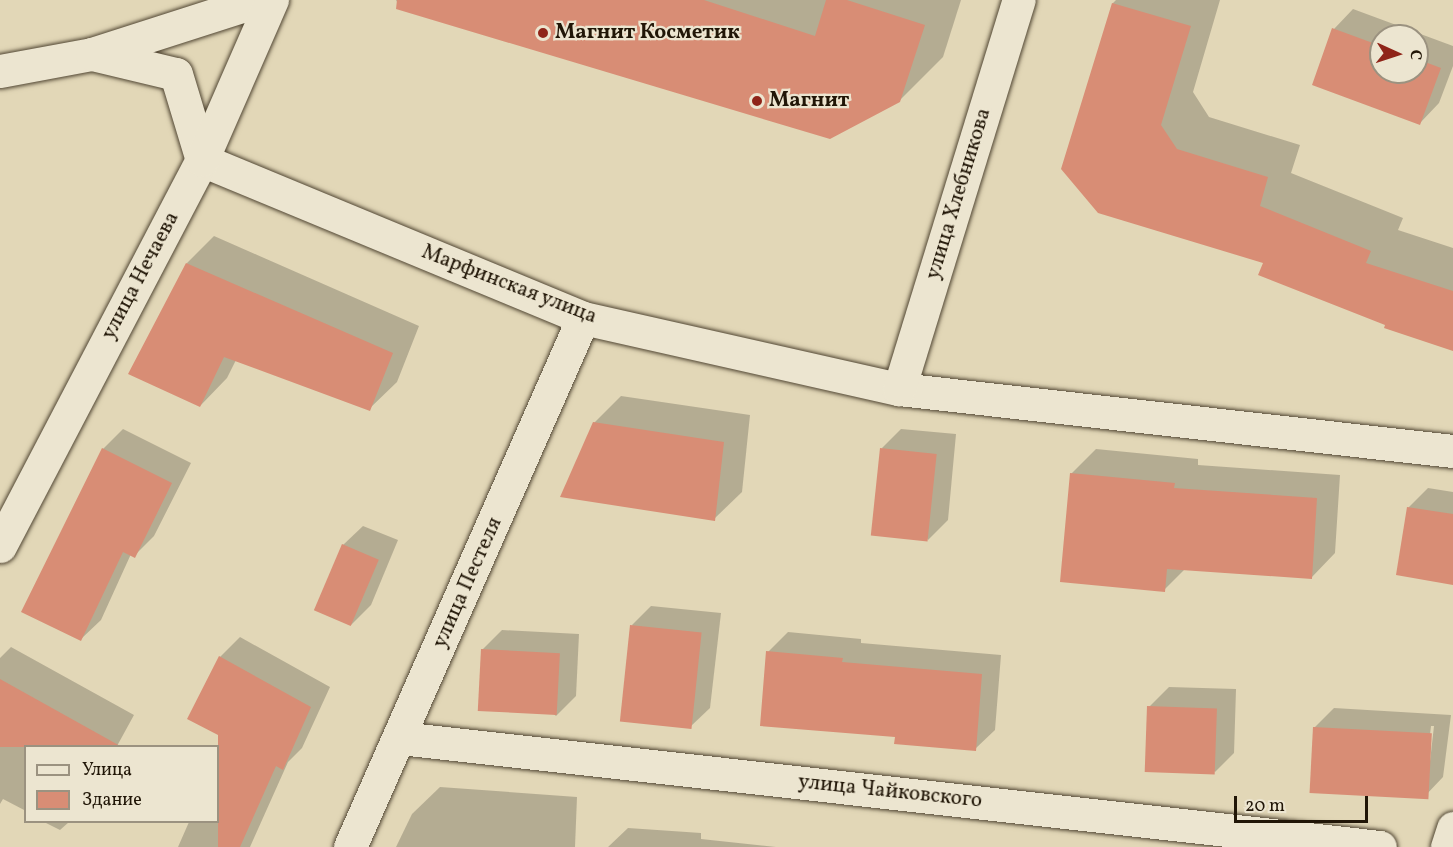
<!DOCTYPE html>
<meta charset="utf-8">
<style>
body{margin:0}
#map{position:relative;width:1453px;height:847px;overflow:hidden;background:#e2d7b7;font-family:Vollkorn,serif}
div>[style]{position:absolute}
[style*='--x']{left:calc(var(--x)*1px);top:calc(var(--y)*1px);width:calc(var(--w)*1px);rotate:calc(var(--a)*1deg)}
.shadow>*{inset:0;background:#0003}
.building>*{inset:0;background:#d88d75;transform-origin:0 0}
.roads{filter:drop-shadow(0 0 2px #514633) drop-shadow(0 0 2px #514633)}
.minor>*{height:33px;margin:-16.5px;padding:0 16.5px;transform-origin:16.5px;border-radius:16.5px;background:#ece5d0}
.dots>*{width:16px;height:16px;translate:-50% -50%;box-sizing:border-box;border:3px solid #ece5d0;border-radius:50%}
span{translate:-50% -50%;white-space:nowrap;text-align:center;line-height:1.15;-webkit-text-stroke:4.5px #ece5d0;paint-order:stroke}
.poi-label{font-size:21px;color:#211607;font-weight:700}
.left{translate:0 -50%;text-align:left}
.street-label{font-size:21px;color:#211607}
.legend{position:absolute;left:24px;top:745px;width:195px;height:78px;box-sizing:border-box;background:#ece5d0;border:2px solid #9b9280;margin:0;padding:8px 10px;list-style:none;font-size:18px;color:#211607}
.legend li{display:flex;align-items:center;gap:12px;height:30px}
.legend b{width:30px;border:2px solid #9b9280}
.north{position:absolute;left:1369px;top:24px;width:60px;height:60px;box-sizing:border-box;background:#ece5d0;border:2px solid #9b9280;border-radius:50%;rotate:93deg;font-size:16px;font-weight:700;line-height:24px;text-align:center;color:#211607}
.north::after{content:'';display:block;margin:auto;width:21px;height:27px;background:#8f2418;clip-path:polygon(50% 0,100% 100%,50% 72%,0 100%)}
.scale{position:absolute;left:1234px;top:796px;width:134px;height:27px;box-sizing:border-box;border:3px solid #211607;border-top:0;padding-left:8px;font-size:18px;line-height:21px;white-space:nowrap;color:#211607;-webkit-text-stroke:4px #ece5d0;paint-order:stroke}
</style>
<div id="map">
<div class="shadow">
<i style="clip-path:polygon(396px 0,961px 0,943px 57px,899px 101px,401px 9px)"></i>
<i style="clip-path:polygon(1116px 0,1220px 0,1193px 92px,1209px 117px,1300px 145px,1291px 173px,1403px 218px,1398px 230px,1453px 248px,1453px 349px,1387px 324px,1265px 262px,1099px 212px,1113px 3px)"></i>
<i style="clip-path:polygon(evenodd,1353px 9px,1453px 46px,1453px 66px,1439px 103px,1420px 123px,1334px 29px,1353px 9px,1381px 36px,1417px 36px,1417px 72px,1381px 72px,1381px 36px)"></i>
<i style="clip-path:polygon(214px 236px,419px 326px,397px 382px,369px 409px,236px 360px,227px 378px,200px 406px,187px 263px)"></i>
<i style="clip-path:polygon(621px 396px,750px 415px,742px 492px,714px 519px,594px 423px)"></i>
<i style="clip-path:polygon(123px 429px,191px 463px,154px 536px,134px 556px,131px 554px,101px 620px,81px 639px,103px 449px)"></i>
<i style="clip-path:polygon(901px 429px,956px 434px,948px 520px,928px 540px,882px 448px)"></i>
<i style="clip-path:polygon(1096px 449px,1198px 459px,1198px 465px,1340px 475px,1335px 553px,1311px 578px,1185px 569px,1164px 590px,1071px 474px)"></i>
<i style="clip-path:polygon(1428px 488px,1453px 492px,1453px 583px,1408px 508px)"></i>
<i style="clip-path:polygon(363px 526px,398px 540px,371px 605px,351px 625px,343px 545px)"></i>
<i style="clip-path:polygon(651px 606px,721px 613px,710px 708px,690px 727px,632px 625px)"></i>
<i style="clip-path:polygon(502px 630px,579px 634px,576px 696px,556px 716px,482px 650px)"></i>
<i style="clip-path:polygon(788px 632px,861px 639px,861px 643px,1001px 655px,995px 730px,975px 749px,897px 736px,768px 652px)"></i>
<i style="clip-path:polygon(240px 637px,330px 687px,302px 748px,288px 762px,250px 847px,178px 847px,189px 822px,218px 822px,218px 759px,227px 738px,189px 719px,220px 657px)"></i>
<i style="clip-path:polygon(11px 647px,134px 715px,117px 746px,26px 746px,26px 811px,3px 799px,0 804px,0 658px)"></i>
<i style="clip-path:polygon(1169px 687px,1236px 689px,1234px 753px,1215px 772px,1149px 707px)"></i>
<i style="clip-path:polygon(evenodd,1334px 708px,1451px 715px,1443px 777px,1424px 797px,1314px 728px,1334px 708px,1431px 726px,1434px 726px,1428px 779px,1425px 779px,1431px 726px)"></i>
<i style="clip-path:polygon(440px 787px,577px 797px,575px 847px,396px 847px,412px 814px)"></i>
<i style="clip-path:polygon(44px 822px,69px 822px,60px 830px)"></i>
<i style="clip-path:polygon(628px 828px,701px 833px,701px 839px,776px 847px,608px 847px)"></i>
</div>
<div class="building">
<i style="clip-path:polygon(397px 0,704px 0,815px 36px,826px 0,847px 0,925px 25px,900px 102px,830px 139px,396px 9px)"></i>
<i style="clip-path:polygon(1112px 3px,1191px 26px,1161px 125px,1177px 149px,1268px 177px,1260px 206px,1371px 251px,1366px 263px,1453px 291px,1453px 351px,1384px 328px,1385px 325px,1258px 275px,1263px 263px,1098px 213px,1061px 169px)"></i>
<i style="clip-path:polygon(1332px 28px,1381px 46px,1381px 72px,1417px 72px,1417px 59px,1441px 68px,1420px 125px,1312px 85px)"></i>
<i style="clip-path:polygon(186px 263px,393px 353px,370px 411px,224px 357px,200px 407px,128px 374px)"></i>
<i style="clip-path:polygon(593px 422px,724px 442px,715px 521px,560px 497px)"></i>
<i style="clip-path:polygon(102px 448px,172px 483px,135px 558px,123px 552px,81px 641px,21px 612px)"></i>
<i style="left:880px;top:448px;width:57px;height:88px;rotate:6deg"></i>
<i style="clip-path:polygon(1070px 473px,1175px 483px,1174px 488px,1317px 498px,1312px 579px,1167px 569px,1165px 592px,1060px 582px)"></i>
<i style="clip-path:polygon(1407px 507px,1453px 514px,1453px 585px,1396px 575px)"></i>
<i style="left:342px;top:544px;width:40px;height:72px;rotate:23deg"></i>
<i style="left:630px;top:625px;width:72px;height:97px;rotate:6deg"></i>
<i style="left:481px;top:649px;width:79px;height:62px;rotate:3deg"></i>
<i style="clip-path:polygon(766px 651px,843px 658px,842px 662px,982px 674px,976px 751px,894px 744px,895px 737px,760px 726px)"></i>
<i style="clip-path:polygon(219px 656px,311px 707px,283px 770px,276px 766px,240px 847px,218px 847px,218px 735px,187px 719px)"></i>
<i style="clip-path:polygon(0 679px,122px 747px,0 747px)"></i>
<i style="left:1147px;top:706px;width:70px;height:66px;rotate:2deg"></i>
<i style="left:1313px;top:727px;width:119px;height:66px;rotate:3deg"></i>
</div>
<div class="roads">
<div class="minor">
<i style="--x:92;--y:54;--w:86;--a:13.4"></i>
<i style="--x:176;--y:74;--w:90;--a:73.2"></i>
<i style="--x:202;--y:160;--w:412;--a:22.5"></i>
<i style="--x:583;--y:318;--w:324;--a:12.7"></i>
<i style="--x:899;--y:389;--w:557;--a:6.39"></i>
<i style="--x:0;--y:71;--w:94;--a:-10.5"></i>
<i style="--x:92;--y:54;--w:176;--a:-17.8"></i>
<i style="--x:899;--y:389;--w:407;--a:-72.9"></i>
<i style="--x:0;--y:546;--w:436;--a:-62.4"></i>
<i style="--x:202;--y:160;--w:175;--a:-66.4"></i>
<i style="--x:400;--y:738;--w:986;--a:6.35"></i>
<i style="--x:350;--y:847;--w:578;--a:-66.23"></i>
<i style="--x:1447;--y:847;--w:20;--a:-72"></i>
</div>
</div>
<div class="dots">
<i style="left:543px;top:33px;background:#8f2418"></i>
<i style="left:757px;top:101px;background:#8f2418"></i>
</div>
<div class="poi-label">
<span class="left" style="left:555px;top:33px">Магнит Косметик</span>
<span class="left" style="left:769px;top:101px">Магнит</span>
</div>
<div class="street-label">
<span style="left:959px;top:194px;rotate:-73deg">улица Хлебникова</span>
<span style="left:141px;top:276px;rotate:-62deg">улица Нечаева</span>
<span style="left:509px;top:285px;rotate:21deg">Марфинская улица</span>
<span style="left:468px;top:583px;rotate:-66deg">улица Пестеля</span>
<span style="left:890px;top:792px;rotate:6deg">улица Чайковского</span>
</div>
<ul class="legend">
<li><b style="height:8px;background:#ece5d0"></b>Улица</li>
<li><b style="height:16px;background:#d88d75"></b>Здание</li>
</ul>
<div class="north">С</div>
<div class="scale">20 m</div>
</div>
